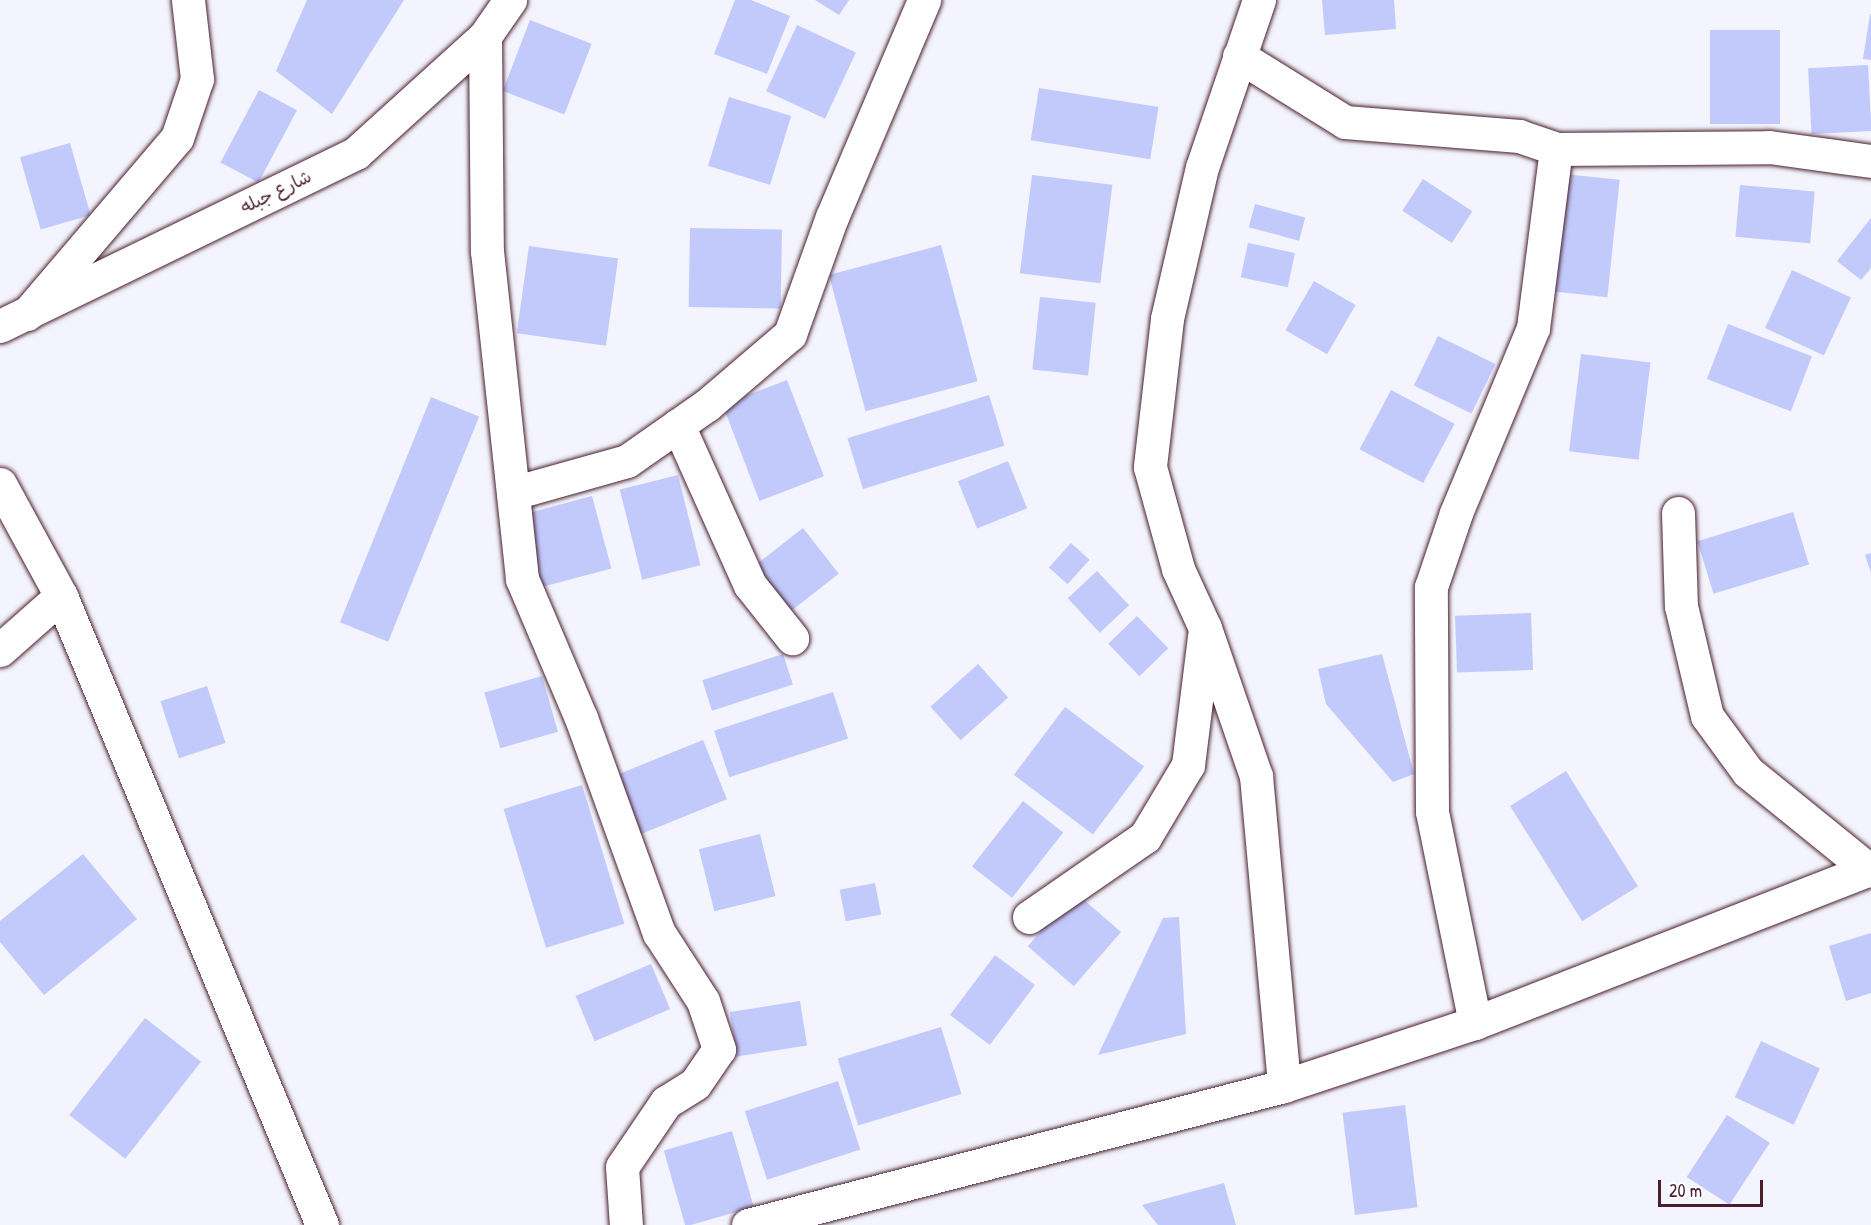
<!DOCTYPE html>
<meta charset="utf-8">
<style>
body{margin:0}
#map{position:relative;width:1871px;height:1225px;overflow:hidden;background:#f3f4fe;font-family:"Patrick Hand","Playpen Sans Arabic",sans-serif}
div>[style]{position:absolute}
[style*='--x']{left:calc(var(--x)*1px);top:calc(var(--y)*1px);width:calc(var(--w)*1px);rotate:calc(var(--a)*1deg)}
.building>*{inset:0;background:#c2cafc;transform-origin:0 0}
.roads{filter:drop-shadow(0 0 2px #4a1f2b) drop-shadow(0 0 2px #4a1f2b)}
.minor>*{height:33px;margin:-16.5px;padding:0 16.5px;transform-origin:16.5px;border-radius:16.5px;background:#fff}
.major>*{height:33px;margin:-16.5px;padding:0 16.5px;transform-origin:16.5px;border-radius:16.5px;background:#fff}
span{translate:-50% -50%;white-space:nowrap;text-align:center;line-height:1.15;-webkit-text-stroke:4.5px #fff;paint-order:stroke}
.street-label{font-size:18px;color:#4a1f2b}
.scale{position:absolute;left:1658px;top:1180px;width:105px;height:27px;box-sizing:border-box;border:3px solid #4a1f2b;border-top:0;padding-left:8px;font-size:18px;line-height:21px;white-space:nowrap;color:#4a1f2b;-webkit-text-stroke:4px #fff;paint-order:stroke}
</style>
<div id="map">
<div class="building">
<i style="clip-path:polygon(307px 0,404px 0,332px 114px,276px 71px)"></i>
<i style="clip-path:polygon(735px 0,751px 0,790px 16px,767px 74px,714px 54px)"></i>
<i style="clip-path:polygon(815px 0,849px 0,839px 15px)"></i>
<i style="clip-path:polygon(1322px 0,1394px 0,1396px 29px,1325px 35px)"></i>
<i style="clip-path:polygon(1870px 14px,1871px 14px,1871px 60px,1863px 59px)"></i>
<i style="left:530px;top:20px;width:66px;height:76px;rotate:21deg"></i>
<i style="left:797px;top:25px;width:65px;height:73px;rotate:25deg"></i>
<i style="left:1710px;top:30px;width:70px;height:94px"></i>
<i style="left:1868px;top:65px;width:66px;height:60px;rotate:87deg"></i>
<i style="left:1039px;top:88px;width:121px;height:53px;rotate:9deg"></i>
<i style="left:259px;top:90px;width:43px;height:82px;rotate:28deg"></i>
<i style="left:729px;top:97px;width:65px;height:72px;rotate:17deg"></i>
<i style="left:70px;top:143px;width:75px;height:52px;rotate:74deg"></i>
<i style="left:1564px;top:174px;width:56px;height:118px;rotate:6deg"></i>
<i style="left:1032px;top:175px;width:81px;height:99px;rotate:7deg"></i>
<i style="left:1423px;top:179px;width:59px;height:38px;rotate:33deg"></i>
<i style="left:1740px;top:185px;width:75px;height:52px;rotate:5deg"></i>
<i style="left:1255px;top:204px;width:52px;height:24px;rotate:15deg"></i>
<i style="clip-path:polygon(1871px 218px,1871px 268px,1861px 280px,1837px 261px)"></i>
<i style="left:690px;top:228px;width:92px;height:79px;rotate:1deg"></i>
<i style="left:1248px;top:243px;width:48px;height:35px;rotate:12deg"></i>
<i style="left:941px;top:245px;width:141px;height:116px;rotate:75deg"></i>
<i style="left:529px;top:246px;width:90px;height:88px;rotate:8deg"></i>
<i style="left:1792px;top:270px;width:65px;height:64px;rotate:25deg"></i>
<i style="left:1314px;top:281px;width:48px;height:57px;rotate:30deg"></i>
<i style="left:1040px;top:297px;width:56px;height:73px;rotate:6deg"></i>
<i style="left:1728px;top:324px;width:90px;height:59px;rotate:21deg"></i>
<i style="left:1438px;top:336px;width:64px;height:55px;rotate:26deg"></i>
<i style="left:1581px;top:354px;width:70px;height:98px;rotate:7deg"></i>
<i style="left:787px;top:380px;width:103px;height:69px;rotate:69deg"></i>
<i style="left:1391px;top:390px;width:72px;height:67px;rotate:28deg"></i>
<i style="left:989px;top:395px;width:53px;height:148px;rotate:73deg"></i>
<i style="left:431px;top:397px;width:52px;height:243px;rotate:22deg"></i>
<i style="left:1008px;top:461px;width:51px;height:54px;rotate:68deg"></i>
<i style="left:678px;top:475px;width:93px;height:60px;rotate:76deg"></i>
<i style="left:592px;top:496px;width:75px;height:74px;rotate:75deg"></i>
<i style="left:1793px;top:512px;width:55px;height:100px;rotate:73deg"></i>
<i style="left:803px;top:528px;width:58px;height:63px;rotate:52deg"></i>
<i style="left:1071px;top:543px;width:25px;height:33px;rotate:42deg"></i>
<i style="clip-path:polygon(1871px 553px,1871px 573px,1865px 555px)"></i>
<i style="left:1097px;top:571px;width:47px;height:40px;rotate:47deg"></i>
<i style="left:1531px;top:613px;width:57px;height:76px;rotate:88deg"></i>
<i style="left:1137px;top:616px;width:45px;height:40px;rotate:46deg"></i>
<i style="left:783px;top:654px;width:32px;height:85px;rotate:72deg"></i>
<i style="clip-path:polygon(1382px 654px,1414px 774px,1393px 782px,1326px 704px,1318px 669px)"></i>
<i style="left:978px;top:664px;width:45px;height:64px;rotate:48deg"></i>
<i style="left:542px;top:676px;width:58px;height:60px;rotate:74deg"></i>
<i style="left:207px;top:686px;width:60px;height:49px;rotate:72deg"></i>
<i style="left:833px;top:692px;width:49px;height:125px;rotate:72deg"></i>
<i style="left:1065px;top:707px;width:99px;height:85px;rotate:37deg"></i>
<i style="left:703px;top:740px;width:64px;height:96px;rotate:68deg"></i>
<i style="left:1566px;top:771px;width:136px;height:66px;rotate:58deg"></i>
<i style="left:582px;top:785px;width:145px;height:82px;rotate:73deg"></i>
<i style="left:1023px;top:801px;width:51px;height:83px;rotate:38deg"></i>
<i style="left:760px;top:834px;width:64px;height:63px;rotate:76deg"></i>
<i style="clip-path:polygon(83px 854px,137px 919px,44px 995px,0 942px,0 921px)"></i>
<i style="left:875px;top:883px;width:32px;height:36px;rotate:79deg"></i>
<i style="left:1075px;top:892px;width:61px;height:72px;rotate:41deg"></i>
<i style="clip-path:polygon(1179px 917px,1186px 1034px,1098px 1055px,1163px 918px)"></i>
<i style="clip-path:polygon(1871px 933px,1871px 993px,1846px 1001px,1829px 946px)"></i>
<i style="left:995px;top:955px;width:50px;height:75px;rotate:37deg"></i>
<i style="left:651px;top:964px;width:49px;height:82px;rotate:67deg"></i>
<i style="left:800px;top:1001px;width:45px;height:71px;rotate:81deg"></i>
<i style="left:145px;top:1018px;width:71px;height:123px;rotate:38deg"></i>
<i style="left:941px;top:1027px;width:70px;height:108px;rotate:73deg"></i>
<i style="left:1761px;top:1041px;width:65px;height:62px;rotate:25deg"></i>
<i style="left:838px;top:1081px;width:72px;height:98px;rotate:72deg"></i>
<i style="left:1405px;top:1105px;width:103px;height:63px;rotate:83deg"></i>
<i style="left:1727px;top:1115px;width:51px;height:74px;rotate:33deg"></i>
<i style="left:732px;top:1131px;width:79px;height:71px;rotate:74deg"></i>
<i style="clip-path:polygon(1224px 1183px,1236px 1225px,1158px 1225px,1142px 1205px)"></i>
</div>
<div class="roads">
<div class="minor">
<i style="--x:1259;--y:0;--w:176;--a:108.8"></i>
<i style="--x:1202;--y:167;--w:156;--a:103"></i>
<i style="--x:1167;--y:319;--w:149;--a:96.6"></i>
<i style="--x:1150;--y:467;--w:106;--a:74.6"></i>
<i style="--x:1178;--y:569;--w:65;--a:65.4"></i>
<i style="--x:1205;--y:628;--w:157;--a:71"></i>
<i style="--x:1256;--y:776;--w:311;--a:84.8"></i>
<i style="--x:485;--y:36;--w:215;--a:89.5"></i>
<i style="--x:487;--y:251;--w:330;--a:83.9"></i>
<i style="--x:522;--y:579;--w:151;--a:67"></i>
<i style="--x:581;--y:718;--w:229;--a:70.1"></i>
<i style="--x:659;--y:933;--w:81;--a:57.1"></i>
<i style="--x:703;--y:1001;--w:51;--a:71.6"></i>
<i style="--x:719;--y:1049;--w:42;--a:124.4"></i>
<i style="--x:695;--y:1084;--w:34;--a:148"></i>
<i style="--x:666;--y:1102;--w:78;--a:124.1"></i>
<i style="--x:622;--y:1167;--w:58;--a:86.1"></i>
<i style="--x:1239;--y:56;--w:125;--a:31.9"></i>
<i style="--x:1345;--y:122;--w:175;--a:4.6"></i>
<i style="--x:1519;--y:136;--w:39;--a:19"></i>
<i style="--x:1556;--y:149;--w:213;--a:-0.5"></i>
<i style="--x:1769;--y:147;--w:103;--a:7.8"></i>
<i style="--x:27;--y:314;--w:231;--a:-49.6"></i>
<i style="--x:177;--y:138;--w:62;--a:-71.3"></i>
<i style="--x:197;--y:79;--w:80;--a:-96.5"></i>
<i style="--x:678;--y:425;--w:175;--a:65.8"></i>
<i style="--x:750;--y:585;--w:68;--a:51.6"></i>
<i style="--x:0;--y:484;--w:128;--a:61.4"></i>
<i style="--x:61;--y:596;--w:681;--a:67.46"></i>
<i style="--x:513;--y:493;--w:118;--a:-15.7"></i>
<i style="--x:627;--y:461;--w:98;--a:-35"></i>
<i style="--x:707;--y:405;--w:109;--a:-40.5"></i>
<i style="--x:790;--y:334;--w:124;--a:-70.3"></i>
<i style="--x:832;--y:217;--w:236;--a:-67"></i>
<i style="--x:1678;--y:513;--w:93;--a:88.2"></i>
<i style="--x:1681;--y:606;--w:113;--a:76.7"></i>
<i style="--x:1707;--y:716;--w:69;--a:53.8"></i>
<i style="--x:1748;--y:772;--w:156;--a:39"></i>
<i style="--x:0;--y:650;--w:81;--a:-41.5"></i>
<i style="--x:1029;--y:917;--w:141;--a:-34.6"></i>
<i style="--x:1145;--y:837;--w:84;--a:-59.2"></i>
<i style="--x:1188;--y:765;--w:130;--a:-82.9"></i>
<i style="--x:1475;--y:1023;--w:215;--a:-101.5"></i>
<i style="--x:1432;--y:812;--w:225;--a:-90.3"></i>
<i style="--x:1431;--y:587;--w:78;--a:-71.3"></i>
<i style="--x:1456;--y:513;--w:200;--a:-67.4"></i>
<i style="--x:1533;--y:328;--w:180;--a:-82.7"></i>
<i style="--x:748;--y:1225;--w:554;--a:-14.54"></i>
<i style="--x:1284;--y:1086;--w:201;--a:-18.3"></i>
<i style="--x:1475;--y:1023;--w:425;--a:-21.3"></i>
</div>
<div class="major">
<i style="--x:0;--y:326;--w:396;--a:-25.9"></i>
<i style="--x:356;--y:153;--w:174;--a:-42.2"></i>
<i style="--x:485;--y:36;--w:44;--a:-55.2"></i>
</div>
</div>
<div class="street-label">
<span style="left:276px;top:192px;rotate:-26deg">شارع جبله</span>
</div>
<div class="scale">20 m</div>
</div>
